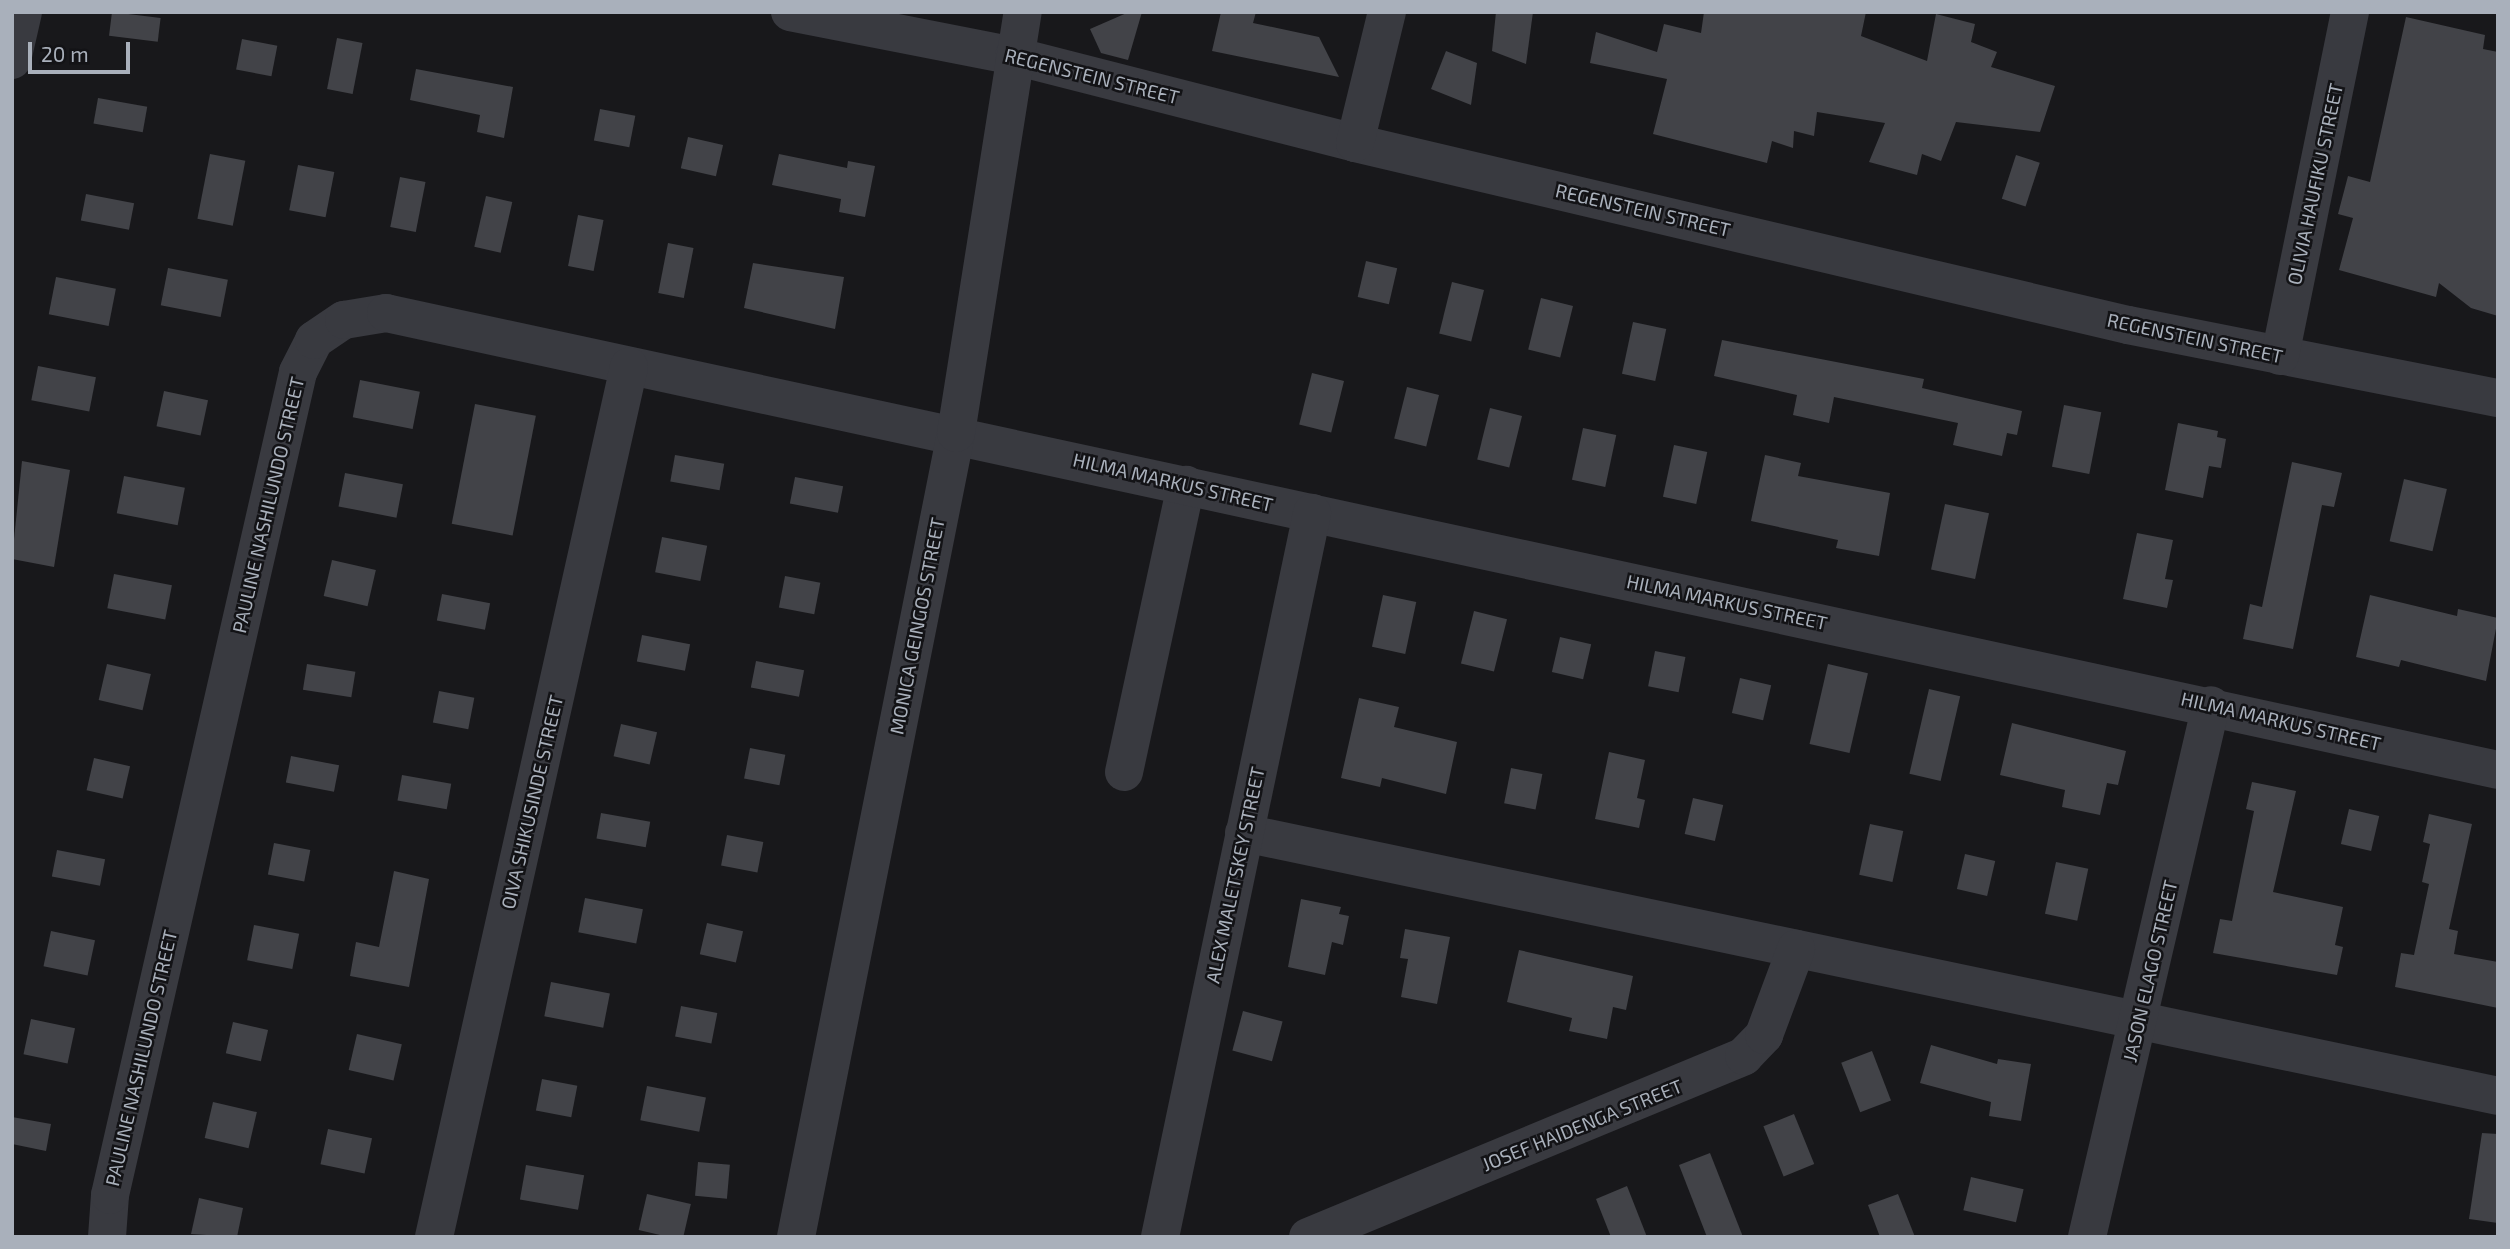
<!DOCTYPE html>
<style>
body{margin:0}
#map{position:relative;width:2510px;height:1249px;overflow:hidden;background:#18181b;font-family:"Exo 2",sans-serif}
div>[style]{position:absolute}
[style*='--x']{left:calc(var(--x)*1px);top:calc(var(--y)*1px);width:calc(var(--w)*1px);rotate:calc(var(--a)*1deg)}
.building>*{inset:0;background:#424348;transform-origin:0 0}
.minor>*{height:38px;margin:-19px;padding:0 19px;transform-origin:19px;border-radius:19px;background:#393a40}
span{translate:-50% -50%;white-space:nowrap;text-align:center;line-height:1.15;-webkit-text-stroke:5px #131316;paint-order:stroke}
.street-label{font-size:19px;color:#a9b0bb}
.frame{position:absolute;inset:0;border:14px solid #a9b0bb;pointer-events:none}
.scale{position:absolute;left:28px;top:42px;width:102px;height:32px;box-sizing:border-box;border:4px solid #a9b0bb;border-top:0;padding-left:9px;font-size:21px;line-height:24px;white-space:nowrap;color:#a9b0bb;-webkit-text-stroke:5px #131316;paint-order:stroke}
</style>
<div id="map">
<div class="building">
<i style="left:112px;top:12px;width:49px;height:24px;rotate:7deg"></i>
<i style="clip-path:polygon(1129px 12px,1142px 12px,1128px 60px,1101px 53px,1090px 29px)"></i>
<i style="clip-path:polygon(1221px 12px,1256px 12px,1253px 23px,1319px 37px,1339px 77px,1212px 51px)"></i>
<i style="clip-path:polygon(1496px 12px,1533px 12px,1526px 64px,1492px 51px)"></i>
<i style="clip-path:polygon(1704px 12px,1866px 12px,1861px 36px,1927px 61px,1936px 14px,1975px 24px,1971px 42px,1997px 52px,1991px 67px,2055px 86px,2040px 132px,1956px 122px,1941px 161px,1922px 154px,1917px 175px,1869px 162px,1885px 123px,1817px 112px,1814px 136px,1794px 131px,1793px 148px,1772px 141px,1767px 163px,1653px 134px,1667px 79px,1590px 63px,1596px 32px,1657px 52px,1664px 24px,1701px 33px)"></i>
<i style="clip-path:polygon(2406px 17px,2485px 35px,2483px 49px,2498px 52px,2498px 316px,2471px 308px,2439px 283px,2436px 297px,2339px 270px,2353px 218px,2338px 214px,2348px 176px,2370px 182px)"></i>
<i style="left:337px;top:38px;width:26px;height:52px;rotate:11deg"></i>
<i style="left:242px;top:39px;width:36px;height:31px;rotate:11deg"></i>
<i style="clip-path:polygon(1446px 51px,1477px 63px,1471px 105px,1431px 89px)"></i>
<i style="clip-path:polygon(416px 69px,513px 87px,504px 138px,477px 132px,480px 115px,410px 100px)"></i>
<i style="left:98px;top:98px;width:50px;height:26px;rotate:10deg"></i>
<i style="left:600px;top:109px;width:36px;height:32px;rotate:11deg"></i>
<i style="left:688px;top:137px;width:36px;height:32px;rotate:13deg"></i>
<i style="left:210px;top:154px;width:36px;height:66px;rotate:11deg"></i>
<i style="clip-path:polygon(779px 154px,847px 168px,848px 161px,875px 166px,865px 217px,839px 212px,841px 199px,772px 185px)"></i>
<i style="left:2016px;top:155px;width:25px;height:46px;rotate:18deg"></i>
<i style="left:298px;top:165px;width:37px;height:46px;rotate:11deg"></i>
<i style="left:400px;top:177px;width:26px;height:51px;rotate:11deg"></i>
<i style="left:86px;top:194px;width:49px;height:27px;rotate:11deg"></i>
<i style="left:486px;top:196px;width:27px;height:52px;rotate:13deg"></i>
<i style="left:578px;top:215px;width:26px;height:52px;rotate:11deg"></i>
<i style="left:668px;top:243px;width:26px;height:51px;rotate:11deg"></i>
<i style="left:1366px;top:261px;width:32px;height:37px;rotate:13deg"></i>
<i style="clip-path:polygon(753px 263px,844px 277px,835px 329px,744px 308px)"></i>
<i style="left:168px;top:268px;width:61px;height:38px;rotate:11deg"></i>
<i style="left:56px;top:277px;width:61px;height:38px;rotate:11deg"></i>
<i style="left:1452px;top:282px;width:33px;height:53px;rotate:14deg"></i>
<i style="left:1541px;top:298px;width:33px;height:53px;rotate:14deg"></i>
<i style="left:1633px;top:322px;width:34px;height:53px;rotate:12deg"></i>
<i style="clip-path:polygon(1722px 340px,1924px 379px,1922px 388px,2022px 411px,2017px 435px,2007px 433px,2002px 456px,1953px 445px,1958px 423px,1834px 397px,1829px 423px,1793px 415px,1797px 395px,1714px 376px)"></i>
<i style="left:38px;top:366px;width:59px;height:35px;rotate:11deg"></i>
<i style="left:1312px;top:373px;width:33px;height:53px;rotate:14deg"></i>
<i style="left:360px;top:380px;width:61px;height:38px;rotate:11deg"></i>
<i style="left:1407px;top:387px;width:33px;height:53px;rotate:14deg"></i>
<i style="left:164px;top:391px;width:45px;height:36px;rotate:12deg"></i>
<i style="left:475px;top:404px;width:62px;height:122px;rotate:11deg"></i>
<i style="left:2064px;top:405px;width:38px;height:63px;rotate:11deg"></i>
<i style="left:1490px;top:408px;width:33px;height:53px;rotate:14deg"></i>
<i style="clip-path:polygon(2178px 423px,2218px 431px,2217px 437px,2226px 439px,2221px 468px,2209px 466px,2203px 498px,2165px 490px)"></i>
<i style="left:1583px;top:428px;width:34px;height:53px;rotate:12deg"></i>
<i style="left:1674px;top:445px;width:34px;height:53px;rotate:12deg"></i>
<i style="left:675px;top:455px;width:50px;height:27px;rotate:10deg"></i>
<i style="clip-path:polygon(1765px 455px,1801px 463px,1798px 476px,1890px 493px,1879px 556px,1836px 548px,1838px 540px,1751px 521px)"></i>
<i style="clip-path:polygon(22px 461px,70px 470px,54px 567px,12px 559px)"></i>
<i style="clip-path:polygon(2292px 462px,2342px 473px,2334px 507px,2322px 505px,2293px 649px,2243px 639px,2250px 604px,2262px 607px)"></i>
<i style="left:345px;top:473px;width:59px;height:34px;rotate:11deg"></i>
<i style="left:124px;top:476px;width:62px;height:38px;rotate:11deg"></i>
<i style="left:795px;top:477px;width:49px;height:27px;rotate:11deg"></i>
<i style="left:2404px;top:479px;width:44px;height:64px;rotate:13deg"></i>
<i style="left:1945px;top:504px;width:45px;height:67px;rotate:12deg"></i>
<i style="clip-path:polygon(2137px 533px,2173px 540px,2165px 579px,2173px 580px,2167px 608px,2123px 599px)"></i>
<i style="left:662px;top:537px;width:46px;height:36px;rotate:11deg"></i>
<i style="left:332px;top:560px;width:45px;height:37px;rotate:13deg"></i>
<i style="left:114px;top:574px;width:59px;height:35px;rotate:11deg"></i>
<i style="left:785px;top:576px;width:36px;height:32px;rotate:11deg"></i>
<i style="left:442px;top:594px;width:49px;height:27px;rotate:11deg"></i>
<i style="left:1383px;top:595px;width:34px;height:53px;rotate:12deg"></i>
<i style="clip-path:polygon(2370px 595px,2457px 616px,2458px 609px,2498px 618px,2486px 681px,2401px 660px,2399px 667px,2356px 657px)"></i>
<i style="left:1474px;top:611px;width:34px;height:54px;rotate:14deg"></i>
<i style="left:642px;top:635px;width:49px;height:27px;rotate:11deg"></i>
<i style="left:1560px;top:637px;width:32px;height:36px;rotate:13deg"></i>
<i style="left:1655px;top:651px;width:31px;height:36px;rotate:11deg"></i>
<i style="left:756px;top:661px;width:49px;height:27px;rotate:11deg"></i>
<i style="left:107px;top:664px;width:45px;height:37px;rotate:13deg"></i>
<i style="left:307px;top:664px;width:49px;height:26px;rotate:9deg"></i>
<i style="left:1828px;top:664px;width:41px;height:82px;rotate:13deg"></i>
<i style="left:1740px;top:678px;width:32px;height:36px;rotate:13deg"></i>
<i style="left:1929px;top:689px;width:32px;height:87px;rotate:13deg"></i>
<i style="left:439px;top:691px;width:36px;height:32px;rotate:11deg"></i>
<i style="clip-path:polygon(1359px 698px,1399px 707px,1394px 727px,1457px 742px,1446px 794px,1382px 778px,1380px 787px,1341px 778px)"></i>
<i style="clip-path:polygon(2012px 723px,2126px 751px,2118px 785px,2107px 783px,2100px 815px,2062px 807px,2065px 790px,2000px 775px)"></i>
<i style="left:621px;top:724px;width:37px;height:33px;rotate:13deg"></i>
<i style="left:750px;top:748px;width:36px;height:31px;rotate:11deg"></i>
<i style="clip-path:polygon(1609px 752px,1645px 760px,1637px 798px,1645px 800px,1639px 828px,1595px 819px)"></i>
<i style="left:291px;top:756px;width:49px;height:27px;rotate:11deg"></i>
<i style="left:94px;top:758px;width:37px;height:33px;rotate:13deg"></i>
<i style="left:1511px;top:768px;width:32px;height:36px;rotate:11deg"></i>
<i style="left:402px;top:775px;width:50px;height:26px;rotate:10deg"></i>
<i style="clip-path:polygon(2252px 782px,2296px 791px,2273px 892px,2343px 907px,2335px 945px,2343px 947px,2337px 975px,2213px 953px,2220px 919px,2232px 921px,2254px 811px,2246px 809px)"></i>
<i style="left:1693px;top:798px;width:31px;height:37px;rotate:13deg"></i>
<i style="left:2349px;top:809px;width:31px;height:36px;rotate:13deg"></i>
<i style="left:601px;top:813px;width:50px;height:26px;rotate:10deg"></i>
<i style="clip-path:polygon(2429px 814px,2472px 824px,2449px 929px,2458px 931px,2454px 954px,2498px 962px,2498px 1008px,2395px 987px,2401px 953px,2414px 955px,2429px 884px,2422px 882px,2430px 844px,2423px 842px)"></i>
<i style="left:1870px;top:824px;width:34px;height:52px;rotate:12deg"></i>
<i style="left:727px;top:835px;width:37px;height:31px;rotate:11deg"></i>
<i style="left:274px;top:843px;width:37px;height:32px;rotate:11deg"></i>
<i style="left:57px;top:850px;width:49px;height:27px;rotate:11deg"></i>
<i style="left:1965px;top:854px;width:31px;height:36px;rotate:13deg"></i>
<i style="left:2056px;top:862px;width:33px;height:53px;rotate:12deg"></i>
<i style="clip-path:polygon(394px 871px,429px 879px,409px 987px,350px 976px,356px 942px,379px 947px)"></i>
<i style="left:585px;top:898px;width:59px;height:35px;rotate:11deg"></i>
<i style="clip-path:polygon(1301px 899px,1341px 907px,1339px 914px,1349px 916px,1343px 945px,1332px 942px,1325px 975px,1288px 967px)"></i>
<i style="left:707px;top:923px;width:37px;height:32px;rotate:13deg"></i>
<i style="left:254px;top:925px;width:46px;height:36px;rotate:11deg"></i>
<i style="clip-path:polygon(1405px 929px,1450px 937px,1437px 1004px,1401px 997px,1408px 959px,1400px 958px)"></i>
<i style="left:51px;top:931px;width:45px;height:36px;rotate:12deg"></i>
<i style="clip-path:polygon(1519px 950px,1633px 976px,1626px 1010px,1613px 1007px,1607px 1039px,1569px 1031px,1572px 1018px,1507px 1002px)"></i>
<i style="left:551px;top:982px;width:60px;height:35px;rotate:11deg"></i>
<i style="left:681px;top:1006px;width:37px;height:31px;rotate:11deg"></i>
<i style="left:1243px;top:1011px;width:41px;height:41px;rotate:15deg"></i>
<i style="left:31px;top:1019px;width:45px;height:36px;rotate:12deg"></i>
<i style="left:233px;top:1022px;width:36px;height:32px;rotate:13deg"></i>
<i style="left:357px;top:1034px;width:46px;height:37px;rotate:13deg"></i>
<i style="clip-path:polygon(1931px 1045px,1997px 1064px,1998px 1059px,2031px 1064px,2021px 1121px,1989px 1116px,1991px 1102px,1920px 1083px)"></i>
<i style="left:1872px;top:1051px;width:53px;height:33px;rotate:69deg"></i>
<i style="left:542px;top:1079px;width:36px;height:32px;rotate:11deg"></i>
<i style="left:647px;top:1086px;width:60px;height:35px;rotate:11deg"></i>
<i style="left:213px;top:1102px;width:45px;height:37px;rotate:13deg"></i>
<i style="left:1794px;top:1114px;width:54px;height:33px;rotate:68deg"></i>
<i style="clip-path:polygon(12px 1117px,51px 1124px,46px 1151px,12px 1144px)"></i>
<i style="left:328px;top:1129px;width:45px;height:36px;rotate:12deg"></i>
<i style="clip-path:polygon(2482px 1133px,2498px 1134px,2498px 1223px,2469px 1219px)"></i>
<i style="clip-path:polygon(1710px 1153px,1743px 1237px,1707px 1237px,1679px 1165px)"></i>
<i style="left:698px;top:1162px;width:32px;height:34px;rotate:5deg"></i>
<i style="left:526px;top:1165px;width:59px;height:35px;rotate:10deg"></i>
<i style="left:1971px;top:1177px;width:54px;height:34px;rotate:13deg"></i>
<i style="clip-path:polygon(1627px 1186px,1647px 1237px,1611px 1237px,1596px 1199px)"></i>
<i style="left:647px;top:1194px;width:45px;height:37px;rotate:13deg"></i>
<i style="clip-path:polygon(1898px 1194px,1915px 1237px,1880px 1237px,1868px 1205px)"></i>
<i style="clip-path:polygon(199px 1198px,243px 1208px,237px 1237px,191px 1234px)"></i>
</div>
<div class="minor">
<i style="--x:790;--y:12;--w:228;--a:11.1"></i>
<i style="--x:1014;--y:56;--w:352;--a:14.3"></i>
<i style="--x:1355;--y:143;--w:794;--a:13.25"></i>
<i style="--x:2128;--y:325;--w:377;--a:11.2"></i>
<i style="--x:12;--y:60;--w:49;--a:-77.1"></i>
<i style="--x:1355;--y:143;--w:135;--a:-76.3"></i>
<i style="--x:2280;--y:356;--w:351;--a:-78.5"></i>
<i style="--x:1124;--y:772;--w:294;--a:-77.8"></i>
<i style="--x:1244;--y:833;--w:1281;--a:11.84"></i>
<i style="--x:107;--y:1237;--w:42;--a:-85.9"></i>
<i style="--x:110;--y:1195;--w:844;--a:-77.13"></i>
<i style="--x:298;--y:372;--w:36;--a:-63"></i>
<i style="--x:314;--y:340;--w:36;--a:-34"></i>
<i style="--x:344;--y:320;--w:43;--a:-9.5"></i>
<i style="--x:386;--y:313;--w:2161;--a:12.21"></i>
<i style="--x:434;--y:1237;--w:892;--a:-77.37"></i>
<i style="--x:796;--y:1237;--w:820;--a:-78.74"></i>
<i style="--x:956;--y:433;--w:426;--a:-81"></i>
<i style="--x:1160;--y:1237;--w:740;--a:-78.14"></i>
<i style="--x:1308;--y:1237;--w:472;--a:-22.5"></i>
<i style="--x:1744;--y:1056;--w:29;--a:-46"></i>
<i style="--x:1764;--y:1035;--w:92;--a:-69.6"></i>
<i style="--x:2087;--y:1237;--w:546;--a:-76.88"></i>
</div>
<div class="street-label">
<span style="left:1092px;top:76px;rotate:14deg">REGENSTEIN STREET</span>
<span style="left:2315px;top:184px;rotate:-78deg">OLIVIA HAUFIKU STREET</span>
<span style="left:1643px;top:210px;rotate:13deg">REGENSTEIN STREET</span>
<span style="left:2195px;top:338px;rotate:12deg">REGENSTEIN STREET</span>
<span style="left:1173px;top:482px;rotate:13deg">HILMA MARKUS STREET</span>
<span style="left:268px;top:505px;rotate:-77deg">PAULINE NASHILUNDO STREET</span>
<span style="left:1727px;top:602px;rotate:12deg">HILMA MARKUS STREET</span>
<span style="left:917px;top:626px;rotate:-79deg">MONICA GEINGOS STREET</span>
<span style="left:2281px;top:721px;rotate:13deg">HILMA MARKUS STREET</span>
<span style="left:532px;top:802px;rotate:-77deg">OIVA SHIKUSINDE STREET</span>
<span style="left:1235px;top:875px;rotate:-78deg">ALEX MALETSKEY STREET</span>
<span style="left:2150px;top:971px;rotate:-77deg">JASON ELAGO STREET</span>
<span style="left:141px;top:1058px;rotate:-77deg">PAULINE NASHILUNDO STREET</span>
<span style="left:1582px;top:1125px;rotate:-22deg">JOSEF HAIDENGA STREET</span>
</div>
<div class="frame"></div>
<div class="scale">20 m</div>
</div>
